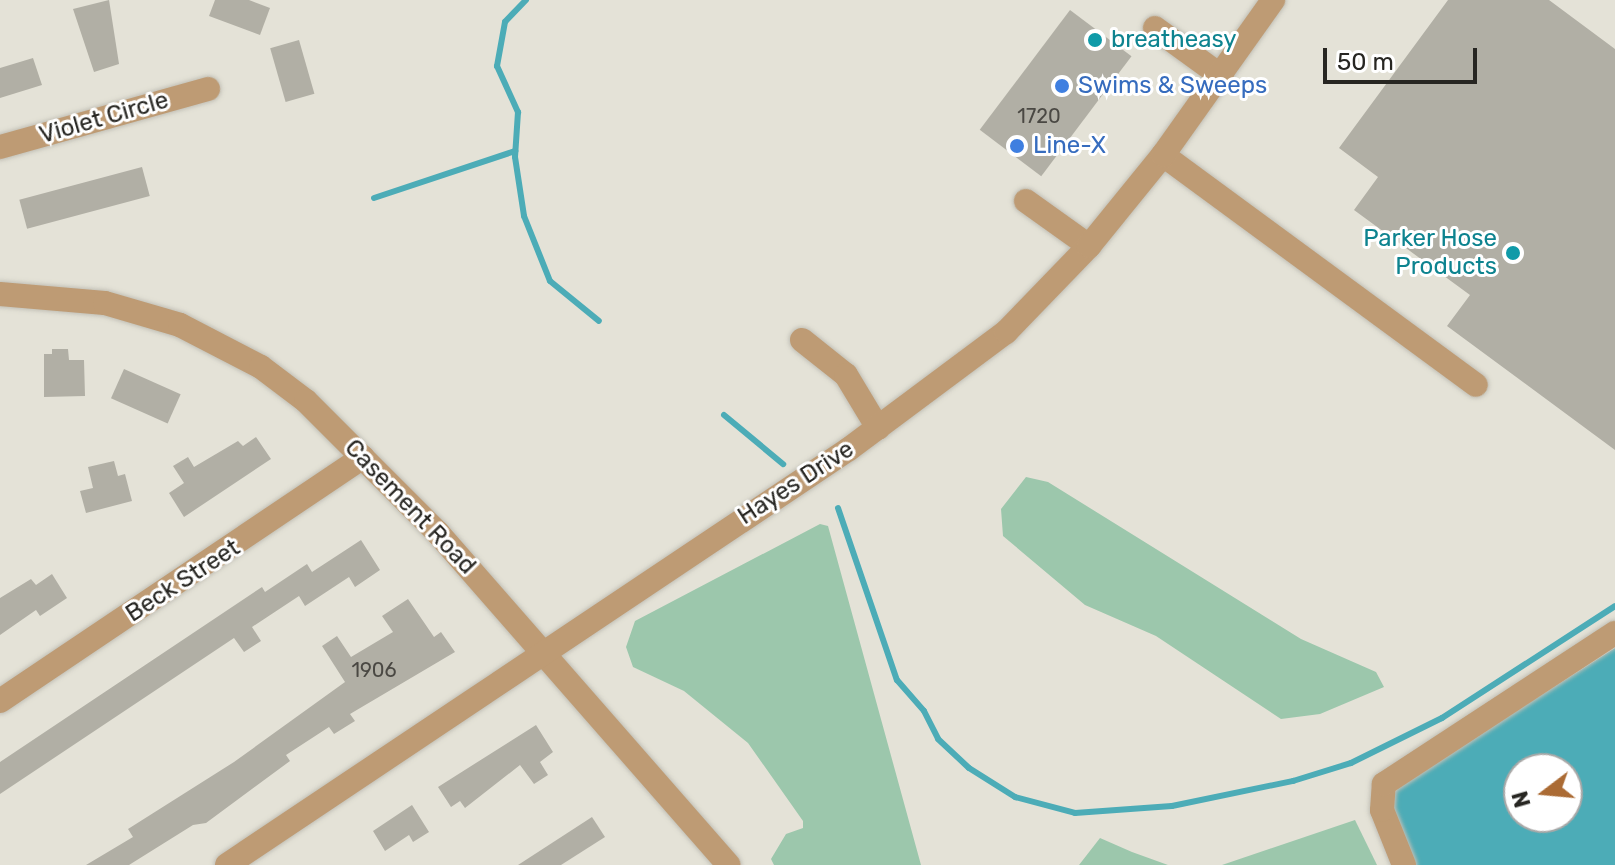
<!DOCTYPE html>
<style>
body{margin:0}
#map{position:relative;width:1615px;height:865px;overflow:hidden;background:#e4e2d7;font-family:Rubik,sans-serif}
div>[style]{position:absolute}
[style*='--x']{left:calc(var(--x)*1px);top:calc(var(--y)*1px);width:calc(var(--w)*1px);rotate:calc(var(--a)*1deg)}
.green>*{inset:0;background:#9cc7ac}
.water>*{inset:0;background:#4cacb7}
.stream>*{height:6px;margin:-3px;padding:0 3px;transform-origin:3px;border-radius:3px;background:#4cacb7}
.building>*{inset:0;background:#b1afa5;transform-origin:0 0}
.roads{filter:drop-shadow(0 0 2px #c2c0b6) drop-shadow(0 0 2px #c2c0b6)}
.minor>*{height:24px;margin:-12px;padding:0 12px;transform-origin:12px;border-radius:12px;background:#be9b74}
.dots>*{width:22px;height:22px;translate:-50% -50%;box-sizing:border-box;border:4px solid #fff;border-radius:50%}
span{translate:-50% -50%;white-space:nowrap;text-align:center;line-height:1.15;-webkit-text-stroke:6px #fff;paint-order:stroke}
.number-label{font-size:20px;color:#4a4843}
.number-label span{-webkit-text-stroke-width:0}
.culture-label{font-size:24px;color:#0d838f}
.left{translate:0 -50%;text-align:left}
.right{translate:-100% -50%;text-align:right}
.shop-label{font-size:24px;color:#366cbe}
.street-label{font-size:24px;color:#272622}
.north{position:absolute;left:1503px;top:753px;width:80px;height:80px;box-sizing:border-box;background:#fff;border:2px solid #a9a8a7;border-radius:50%;rotate:254deg;font-size:22px;font-weight:700;line-height:32px;text-align:center;color:#272622}
.north::after{content:'';display:block;margin:auto;width:28px;height:36px;background:#ab6b34;clip-path:polygon(50% 0,100% 100%,50% 72%,0 100%)}
.scale{position:absolute;left:1323px;top:48px;width:154px;height:36px;box-sizing:border-box;border:4px solid #272622;border-top:0;padding-left:10px;font-size:24px;line-height:28px;white-space:nowrap;color:#272622;-webkit-text-stroke:6px #fff;paint-order:stroke}
</style>
<div id="map">
<div class="green">
<i style="clip-path:polygon(1026px 477px,1048px 482px,1301px 639px,1376px 672px,1384px 687px,1320px 714px,1281px 719px,1156px 636px,1085px 605px,1003px 536px,1001px 509px)"></i>
<i style="clip-path:polygon(820px 524px,828px 526px,921px 865px,774px 865px,771px 859px,786px 834px,803px 828px,803px 821px,748px 743px,684px 691px,633px 667px,626px 647px,635px 621px)"></i>
<i style="clip-path:polygon(1355px 820px,1377px 865px,1222px 865px)"></i>
<i style="clip-path:polygon(1100px 838px,1132px 852px,1168px 865px,1079px 865px)"></i>
</div>
<div class="water">
<i style="clip-path:polygon(evenodd,1615px 648px,1615px 865px,1414px 865px,1391px 812px,1393px 794px,1402px 784px,1615px 648px,1519px 769px,1567px 769px,1567px 817px,1519px 817px,1519px 769px)"></i>
</div>
<div class="stream">
<i style="--x:526;--y:0;--w:30;--a:134"></i>
<i style="--x:505;--y:22;--w:45;--a:100.3"></i>
<i style="--x:497;--y:66;--w:51;--a:65.5"></i>
<i style="--x:518;--y:112;--w:45;--a:93.8"></i>
<i style="--x:515;--y:157;--w:60;--a:81.3"></i>
<i style="--x:524;--y:216;--w:70;--a:68.2"></i>
<i style="--x:550;--y:281;--w:63;--a:39.2"></i>
<i style="--x:374;--y:198;--w:149;--a:-18.4"></i>
<i style="--x:724;--y:415;--w:77;--a:39.7"></i>
<i style="--x:838;--y:508;--w:182;--a:71.1"></i>
<i style="--x:897;--y:680;--w:41;--a:48.9"></i>
<i style="--x:924;--y:711;--w:31;--a:63"></i>
<i style="--x:938;--y:739;--w:42;--a:43.1"></i>
<i style="--x:969;--y:768;--w:54;--a:32.2"></i>
<i style="--x:1015;--y:797;--w:62;--a:14.9"></i>
<i style="--x:1075;--y:813;--w:97;--a:-4.1"></i>
<i style="--x:1172;--y:806;--w:124;--a:-11.7"></i>
<i style="--x:1293;--y:781;--w:61;--a:-17.2"></i>
<i style="--x:1351;--y:763;--w:102;--a:-26.3"></i>
<i style="--x:1442;--y:718;--w:206;--a:-32.9"></i>
</div>
<div class="building">
<i style="clip-path:polygon(109px 0,119px 64px,94px 72px,73px 9px)"></i>
<i style="clip-path:polygon(215px 0,249px 0,270px 8px,260px 35px,209px 16px)"></i>
<i style="clip-path:polygon(1448px 0,1549px 0,1615px 49px,1615px 450px,1447px 326px,1470px 295px,1354px 210px,1378px 177px,1339px 148px)"></i>
<i style="left:1070px;top:10px;width:77px;height:150px;rotate:37deg"></i>
<i style="left:299px;top:40px;width:56px;height:30px;rotate:74deg"></i>
<i style="clip-path:polygon(33px 58px,42px 85px,0 98px,0 68px)"></i>
<i style="left:142px;top:167px;width:30px;height:127px;rotate:75deg"></i>
<i style="clip-path:polygon(52px 349px,68px 349px,69px 360px,84px 360px,85px 396px,44px 397px,44px 354px,52px 354px)"></i>
<i style="left:124px;top:369px;width:62px;height:32px;rotate:24deg"></i>
<i style="clip-path:polygon(256px 437px,271px 459px,184px 517px,169px 493px,184px 483px,173px 466px,188px 457px,194px 467px,238px 441px,243px 446px)"></i>
<i style="clip-path:polygon(114px 461px,118px 476px,125px 474px,132px 501px,86px 513px,80px 491px,93px 488px,88px 467px)"></i>
<i style="clip-path:polygon(361px 540px,380px 570px,355px 587px,349px 577px,305px 606px,299px 596px,252px 627px,261px 641px,244px 652px,234px 638px,0 794px,0 762px,262px 587px,265px 592px,307px 564px,312px 572px)"></i>
<i style="clip-path:polygon(52px 574px,67px 598px,40px 616px,36px 610px,0 635px,0 598px,31px 579px,36px 585px)"></i>
<i style="clip-path:polygon(408px 599px,434px 637px,441px 632px,455px 652px,350px 714px,355px 721px,334px 734px,329px 727px,286px 755px,290px 761px,206px 823px,193px 825px,129px 865px,86px 865px,133px 837px,128px 829px,234px 762px,345px 682px,322px 646px,337px 636px,351px 657px,393px 632px,382px 616px)"></i>
<i style="clip-path:polygon(536px 725px,553px 752px,540px 762px,548px 775px,534px 784px,520px 765px,465px 808px,460px 801px,451px 807px,438px 787px)"></i>
<i style="clip-path:polygon(412px 805px,429px 832px,413px 842px,409px 835px,385px 851px,373px 831px)"></i>
<i style="clip-path:polygon(592px 817px,605px 837px,561px 865px,518px 865px)"></i>
</div>
<div class="roads">
<div class="minor">
<i style="--x:1155;--y:28;--w:82;--a:36"></i>
<i style="--x:0;--y:147;--w:216;--a:-15.6"></i>
<i style="--x:1163;--y:155;--w:388;--a:36.3"></i>
<i style="--x:1026;--y:201;--w:77;--a:35.5"></i>
<i style="--x:0;--y:294;--w:105;--a:4.9"></i>
<i style="--x:105;--y:303;--w:78;--a:16.3"></i>
<i style="--x:180;--y:325;--w:91;--a:27.4"></i>
<i style="--x:261;--y:367;--w:56;--a:37.1"></i>
<i style="--x:306;--y:401;--w:187;--a:45"></i>
<i style="--x:438;--y:533;--w:441;--a:48.8"></i>
<i style="--x:802;--y:340;--w:56;--a:38.5"></i>
<i style="--x:846;--y:375;--w:62;--a:58.9"></i>
<i style="--x:0;--y:701;--w:437;--a:-33.9"></i>
<i style="--x:227;--y:865;--w:748;--a:-33.78"></i>
<i style="--x:849;--y:449;--w:196;--a:-36.7"></i>
<i style="--x:1006;--y:332;--w:120;--a:-46"></i>
<i style="--x:1089;--y:246;--w:117;--a:-50.9"></i>
<i style="--x:1163;--y:155;--w:190;--a:-54.6"></i>
<i style="--x:1404;--y:865;--w:59;--a:-111.8"></i>
<i style="--x:1382;--y:810;--w:26;--a:-86"></i>
<i style="--x:1384;--y:784;--w:276;--a:-33.2"></i>
</div>
</div>
<div class="dots">
<i style="left:1095px;top:40px;background:#0f9aa8"></i>
<i style="left:1062px;top:86px;background:#3f7fe0"></i>
<i style="left:1017px;top:146px;background:#3f7fe0"></i>
<i style="left:1513px;top:253px;background:#0f9aa8"></i>
</div>
<div class="number-label">
<span style="left:1039px;top:116px">1720</span>
<span style="left:374px;top:670px">1906</span>
</div>
<div class="culture-label">
<span class="left" style="left:1111px;top:40px">breatheasy</span>
<span class="right" style="left:1497px;top:253px">Parker Hose<br>Products</span>
</div>
<div class="shop-label">
<span class="left" style="left:1078px;top:86px">Swims &amp; Sweeps</span>
<span class="left" style="left:1033px;top:146px">Line-X</span>
</div>
<div class="street-label">
<span style="left:104px;top:118px;rotate:-16deg">Violet Circle</span>
<span style="left:796px;top:483px;rotate:-33deg">Hayes Drive</span>
<span style="left:410px;top:507px;rotate:46deg">Casement Road</span>
<span style="left:183px;top:581px;rotate:-33deg">Beck Street</span>
</div>
<div class="north">N</div>
<div class="scale">50 m</div>
</div>
